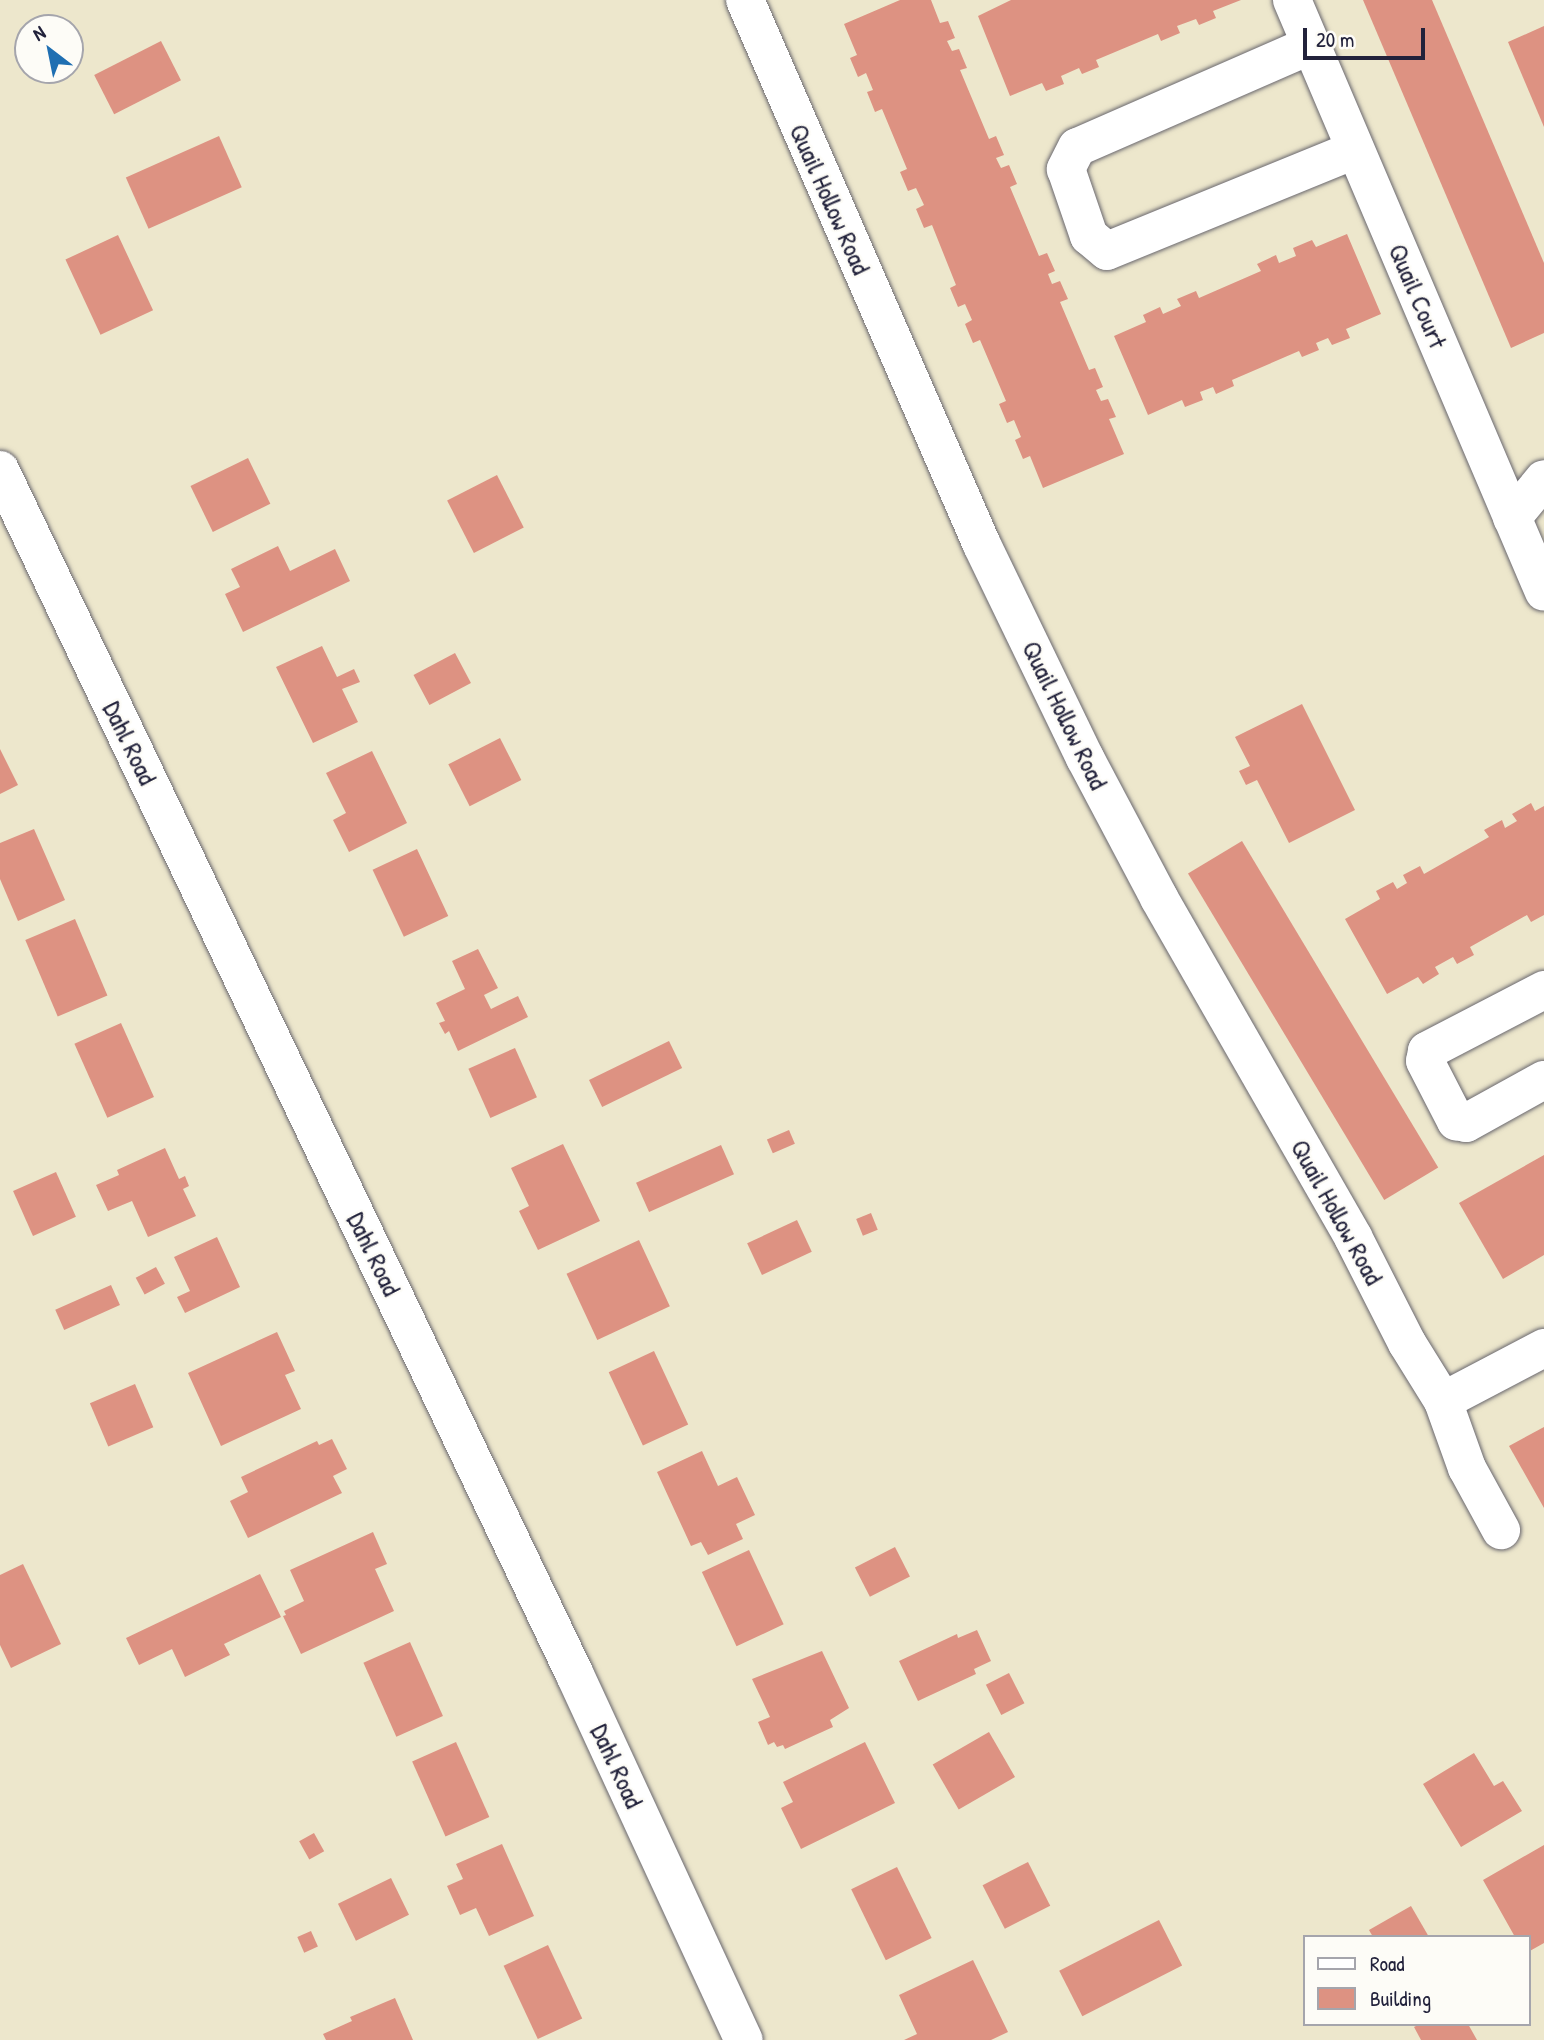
<!DOCTYPE html>
<style>
body{margin:0}
#map{position:relative;width:1544px;height:2040px;overflow:hidden;background:#ede7cc;font-family:"Patrick Hand",sans-serif}
div>[style]{position:absolute}
[style*='--x']{left:calc(var(--x)*1px);top:calc(var(--y)*1px);width:calc(var(--w)*1px);rotate:calc(var(--a)*1deg)}
.building>*{inset:0;background:#dd9282;transform-origin:0 0}
.roads{filter:drop-shadow(0 0 2px #69676e) drop-shadow(0 0 2px #69676e)}
.minor>*{height:38px;margin:-19px;padding:0 19px;transform-origin:19px;border-radius:19px;background:#fff}
span{translate:-50% -50%;white-space:nowrap;text-align:center;line-height:1.15;-webkit-text-stroke:5px #fdfcf7;paint-order:stroke}
.street-label{font-size:26px;color:#22223b}
.legend{position:absolute;left:1303px;top:1935px;width:228px;height:91px;box-sizing:border-box;background:#fdfcf7;border:2px solid #a5a5ac;margin:0;padding:9px 12px;list-style:none;font-size:21px;color:#22223b}
.legend li{display:flex;align-items:center;gap:14px;height:35px}
.legend b{width:35px;border:2px solid #a5a5ac}
.north{position:absolute;left:14px;top:14px;width:70px;height:70px;box-sizing:border-box;background:#fdfcf7;border:2px solid #a5a5ac;border-radius:50%;rotate:328deg;font-size:19px;font-weight:700;line-height:28px;text-align:center;color:#22223b}
.north::after{content:'';display:block;margin:auto;width:24px;height:32px;background:#1f6fb2;clip-path:polygon(50% 0,100% 100%,50% 72%,0 100%)}
.scale{position:absolute;left:1303px;top:28px;width:122px;height:32px;box-sizing:border-box;border:4px solid #22223b;border-top:0;padding-left:9px;font-size:21px;line-height:24px;white-space:nowrap;color:#22223b;-webkit-text-stroke:5px #fdfcf7;paint-order:stroke}
</style>
<div id="map">
<div class="building">
<i style="clip-path:polygon(900px 0,931px 0,940px 23px,948px 21px,955px 38px,947px 41px,952px 51px,959px 49px,967px 68px,960px 70px,989px 139px,996px 136px,1004px 155px,996px 158px,1001px 168px,1009px 165px,1017px 184px,1010px 187px,1039px 256px,1047px 253px,1055px 271px,1048px 274px,1052px 284px,1060px 281px,1068px 299px,1060px 302px,1089px 370px,1095px 368px,1103px 387px,1096px 390px,1101px 401px,1108px 399px,1116px 417px,1109px 419px,1124px 454px,1043px 488px,1030px 456px,1023px 459px,1015px 440px,1021px 437px,1014px 420px,1007px 423px,999px 404px,1006px 401px,980px 340px,973px 343px,965px 324px,972px 320px,965px 304px,958px 307px,950px 288px,956px 285px,932px 225px,924px 228px,916px 209px,924px 205px,916px 188px,908px 191px,900px 172px,907px 169px,882px 109px,875px 112px,867px 92px,873px 90px,866px 73px,858px 77px,850px 58px,857px 55px,844px 24px)"></i>
<i style="clip-path:polygon(1011px 0,1241px 0,1213px 11px,1216px 18px,1199px 25px,1196px 19px,1177px 26px,1180px 33px,1161px 41px,1158px 34px,1096px 60px,1099px 67px,1082px 74px,1079px 68px,1061px 76px,1064px 84px,1046px 91px,1042px 83px,1010px 96px,978px 16px)"></i>
<i style="clip-path:polygon(1363px 0,1432px 0,1544px 263px,1544px 333px,1511px 348px)"></i>
<i style="clip-path:polygon(1544px 26px,1544px 127px,1508px 42px)"></i>
<i style="left:161px;top:41px;width:44px;height:75px;rotate:63deg"></i>
<i style="left:219px;top:136px;width:56px;height:102px;rotate:66deg"></i>
<i style="clip-path:polygon(1347px 234px,1381px 314px,1346px 329px,1350px 338px,1332px 345px,1328px 338px,1316px 343px,1319px 350px,1302px 357px,1299px 351px,1232px 380px,1234px 386px,1216px 394px,1213px 387px,1200px 392px,1203px 400px,1185px 407px,1182px 400px,1148px 415px,1114px 336px,1146px 322px,1143px 315px,1160px 307px,1163px 314px,1181px 306px,1177px 299px,1196px 291px,1199px 298px,1261px 271px,1257px 264px,1276px 255px,1279px 263px,1296px 256px,1293px 248px,1312px 240px,1316px 247px)"></i>
<i style="left:118px;top:235px;width:83px;height:58px;rotate:65deg"></i>
<i style="left:248px;top:458px;width:51px;height:64px;rotate:64deg"></i>
<i style="left:497px;top:475px;width:59px;height:56px;rotate:63deg"></i>
<i style="clip-path:polygon(278px 546px,290px 571px,335px 549px,350px 581px,243px 632px,225px 594px,240px 587px,231px 569px)"></i>
<i style="clip-path:polygon(322px 646px,337px 677px,354px 669px,360px 682px,342px 689px,358px 722px,313px 743px,276px 667px)"></i>
<i style="left:455px;top:653px;width:34px;height:47px;rotate:62deg"></i>
<i style="clip-path:polygon(1302px 704px,1355px 810px,1289px 843px,1257px 780px,1246px 785px,1239px 771px,1250px 766px,1235px 737px)"></i>
<i style="left:500px;top:738px;width:47px;height:58px;rotate:63deg"></i>
<i style="clip-path:polygon(0 749px,18px 785px,0 794px)"></i>
<i style="clip-path:polygon(372px 751px,407px 823px,349px 852px,333px 820px,346px 813px,326px 773px)"></i>
<i style="clip-path:polygon(1531px 803px,1535px 811px,1544px 806px,1544px 915px,1531px 922px,1527px 915px,1470px 947px,1474px 955px,1457px 964px,1453px 957px,1435px 967px,1439px 974px,1423px 984px,1418px 977px,1387px 994px,1345px 919px,1380px 899px,1376px 891px,1393px 882px,1397px 889px,1407px 883px,1403px 875px,1420px 866px,1424px 874px,1489px 837px,1484px 830px,1502px 820px,1505px 828px,1517px 821px,1512px 814px)"></i>
<i style="clip-path:polygon(34px 829px,65px 900px,18px 921px,0 879px,0 843px)"></i>
<i style="left:1242px;top:841px;width:381px;height:63px;rotate:59deg"></i>
<i style="left:417px;top:849px;width:74px;height:49px;rotate:65deg"></i>
<i style="left:75px;top:919px;width:83px;height:54px;rotate:67deg"></i>
<i style="clip-path:polygon(478px 949px,498px 988px,484px 995px,491px 1009px,518px 996px,528px 1017px,458px 1051px,449px 1031px,445px 1034px,439px 1023px,445px 1021px,436px 1003px,465px 989px,452px 961px)"></i>
<i style="left:121px;top:1023px;width:81px;height:51px;rotate:66deg"></i>
<i style="left:669px;top:1041px;width:30px;height:89px;rotate:64deg"></i>
<i style="left:515px;top:1048px;width:54px;height:51px;rotate:66deg"></i>
<i style="left:789px;top:1130px;width:15px;height:24px;rotate:67deg"></i>
<i style="clip-path:polygon(563px 1144px,600px 1221px,538px 1250px,519px 1211px,529px 1206px,511px 1168px)"></i>
<i style="left:721px;top:1145px;width:32px;height:93px;rotate:66deg"></i>
<i style="clip-path:polygon(165px 1148px,179px 1179px,185px 1176px,189px 1186px,183px 1189px,196px 1216px,148px 1237px,132px 1201px,108px 1211px,96px 1185px,119px 1175px,117px 1170px)"></i>
<i style="clip-path:polygon(1544px 1155px,1544px 1255px,1503px 1279px,1459px 1203px)"></i>
<i style="left:56px;top:1172px;width:49px;height:47px;rotate:66deg"></i>
<i style="left:871px;top:1213px;width:18px;height:16px;rotate:68deg"></i>
<i style="left:797px;top:1220px;width:35px;height:55px;rotate:65deg"></i>
<i style="clip-path:polygon(217px 1237px,240px 1287px,185px 1313px,177px 1297px,190px 1291px,174px 1257px)"></i>
<i style="left:639px;top:1240px;width:73px;height:80px;rotate:65deg"></i>
<i style="left:156px;top:1267px;width:19px;height:23px;rotate:62deg"></i>
<i style="left:111px;top:1285px;width:22px;height:61px;rotate:66deg"></i>
<i style="clip-path:polygon(277px 1332px,295px 1371px,285px 1375px,301px 1409px,221px 1446px,188px 1373px)"></i>
<i style="left:654px;top:1351px;width:81px;height:50px;rotate:65deg"></i>
<i style="left:135px;top:1384px;width:47px;height:49px;rotate:67deg"></i>
<i style="clip-path:polygon(1544px 1427px,1544px 1508px,1509px 1446px)"></i>
<i style="clip-path:polygon(332px 1439px,347px 1469px,333px 1476px,342px 1493px,248px 1538px,230px 1501px,248px 1492px,241px 1477px,317px 1441px,319px 1445px)"></i>
<i style="clip-path:polygon(702px 1451px,718px 1486px,737px 1477px,755px 1515px,736px 1524px,743px 1539px,708px 1555px,701px 1542px,691px 1546px,657px 1472px)"></i>
<i style="clip-path:polygon(373px 1532px,387px 1564px,375px 1569px,394px 1611px,301px 1654px,283px 1616px,286px 1615px,284px 1611px,304px 1601px,290px 1570px)"></i>
<i style="left:895px;top:1547px;width:33px;height:45px;rotate:63deg"></i>
<i style="left:749px;top:1550px;width:82px;height:52px;rotate:65deg"></i>
<i style="clip-path:polygon(23px 1564px,61px 1644px,11px 1668px,0 1645px,0 1575px)"></i>
<i style="clip-path:polygon(260px 1574px,281px 1617px,224px 1644px,230px 1655px,185px 1677px,172px 1649px,139px 1665px,126px 1638px)"></i>
<i style="clip-path:polygon(977px 1630px,991px 1661px,974px 1669px,976px 1674px,918px 1701px,899px 1661px,957px 1634px,958px 1638px)"></i>
<i style="left:410px;top:1642px;width:81px;height:51px;rotate:66deg"></i>
<i style="clip-path:polygon(822px 1651px,849px 1708px,830px 1720px,833px 1727px,785px 1749px,783px 1745px,777px 1747px,774px 1742px,768px 1745px,758px 1722px,770px 1717px,752px 1679px)"></i>
<i style="left:1009px;top:1673px;width:34px;height:26px;rotate:63deg"></i>
<i style="left:989px;top:1732px;width:52px;height:65px;rotate:60deg"></i>
<i style="left:456px;top:1742px;width:82px;height:48px;rotate:66deg"></i>
<i style="clip-path:polygon(865px 1742px,895px 1803px,801px 1849px,781px 1808px,793px 1802px,783px 1782px)"></i>
<i style="clip-path:polygon(1474px 1753px,1494px 1786px,1503px 1781px,1522px 1811px,1461px 1847px,1423px 1784px)"></i>
<i style="left:314px;top:1833px;width:21px;height:17px;rotate:61deg"></i>
<i style="clip-path:polygon(502px 1844px,534px 1916px,489px 1936px,476px 1908px,460px 1915px,447px 1886px,463px 1879px,456px 1864px)"></i>
<i style="clip-path:polygon(1544px 1845px,1544px 1943px,1528px 1952px,1528px 1937px,1515px 1937px,1483px 1880px)"></i>
<i style="left:1028px;top:1862px;width:49px;height:51px;rotate:63deg"></i>
<i style="left:897px;top:1867px;width:79px;height:51px;rotate:64deg"></i>
<i style="left:391px;top:1878px;width:41px;height:59px;rotate:64deg"></i>
<i style="clip-path:polygon(1411px 1906px,1429px 1937px,1373px 1937px,1369px 1930px)"></i>
<i style="left:1159px;top:1920px;width:51px;height:112px;rotate:63deg"></i>
<i style="left:311px;top:1931px;width:17px;height:15px;rotate:66deg"></i>
<i style="left:548px;top:1945px;width:81px;height:49px;rotate:65deg"></i>
<i style="clip-path:polygon(973px 1960px,1008px 2032px,991px 2040px,904px 2040px,917px 2034px,899px 1995px)"></i>
<i style="clip-path:polygon(395px 1998px,413px 2040px,326px 2040px,323px 2034px,352px 2021px,350px 2017px)"></i>
<i style="clip-path:polygon(1420px 2024px,1468px 2024px,1477px 2040px,1421px 2040px,1414px 2027px)"></i>
</div>
<div class="roads">
<div class="minor">
<i style="--x:745;--y:0;--w:594;--a:66.5"></i>
<i style="--x:982;--y:545;--w:237;--a:64.2"></i>
<i style="--x:1085;--y:758;--w:158;--a:62.1"></i>
<i style="--x:1159;--y:898;--w:391;--a:60.2"></i>
<i style="--x:1353;--y:1237;--w:119;--a:63"></i>
<i style="--x:1407;--y:1343;--w:68;--a:58.2"></i>
<i style="--x:1443;--y:1401;--w:71;--a:70.3"></i>
<i style="--x:1467;--y:1468;--w:71;--a:61.3"></i>
<i style="--x:1292;--y:0;--w:643;--a:66.94"></i>
<i style="--x:1311;--y:45;--w:255;--a:156.4"></i>
<i style="--x:1077;--y:147;--w:25;--a:117"></i>
<i style="--x:1066;--y:169;--w:71;--a:71.1"></i>
<i style="--x:1089;--y:236;--w:23;--a:40"></i>
<i style="--x:1107;--y:251;--w:268;--a:-22.2"></i>
<i style="--x:0;--y:470;--w:1335;--a:64.49"></i>
<i style="--x:575;--y:1675;--w:402;--a:65.2"></i>
<i style="--x:1512;--y:518;--w:50;--a:-50.6"></i>
<i style="--x:1544;--y:990;--w:132;--a:152.5"></i>
<i style="--x:1427;--y:1051;--w:10;--a:101"></i>
<i style="--x:1425;--y:1061;--w:68;--a:62.7"></i>
<i style="--x:1456;--y:1121;--w:10;--a:11"></i>
<i style="--x:1466;--y:1123;--w:89;--a:-28.9"></i>
<i style="--x:1443;--y:1401;--w:114;--a:-27.7"></i>
</div>
</div>
<div class="street-label">
<span style="left:830px;top:199px;rotate:66deg">Quail Hollow Road</span>
<span style="left:1418px;top:296px;rotate:67deg">Quail Court</span>
<span style="left:1065px;top:715px;rotate:64deg">Quail Hollow Road</span>
<span style="left:130px;top:743px;rotate:64deg">Dahl Road</span>
<span style="left:1337px;top:1212px;rotate:61deg">Quail Hollow Road</span>
<span style="left:374px;top:1254px;rotate:64deg">Dahl Road</span>
<span style="left:617px;top:1766px;rotate:65deg">Dahl Road</span>
</div>
<ul class="legend">
<li><b style="height:9px;background:#fff"></b>Road</li>
<li><b style="height:19px;background:#dd9282"></b>Building</li>
</ul>
<div class="north">N</div>
<div class="scale">20 m</div>
</div>
